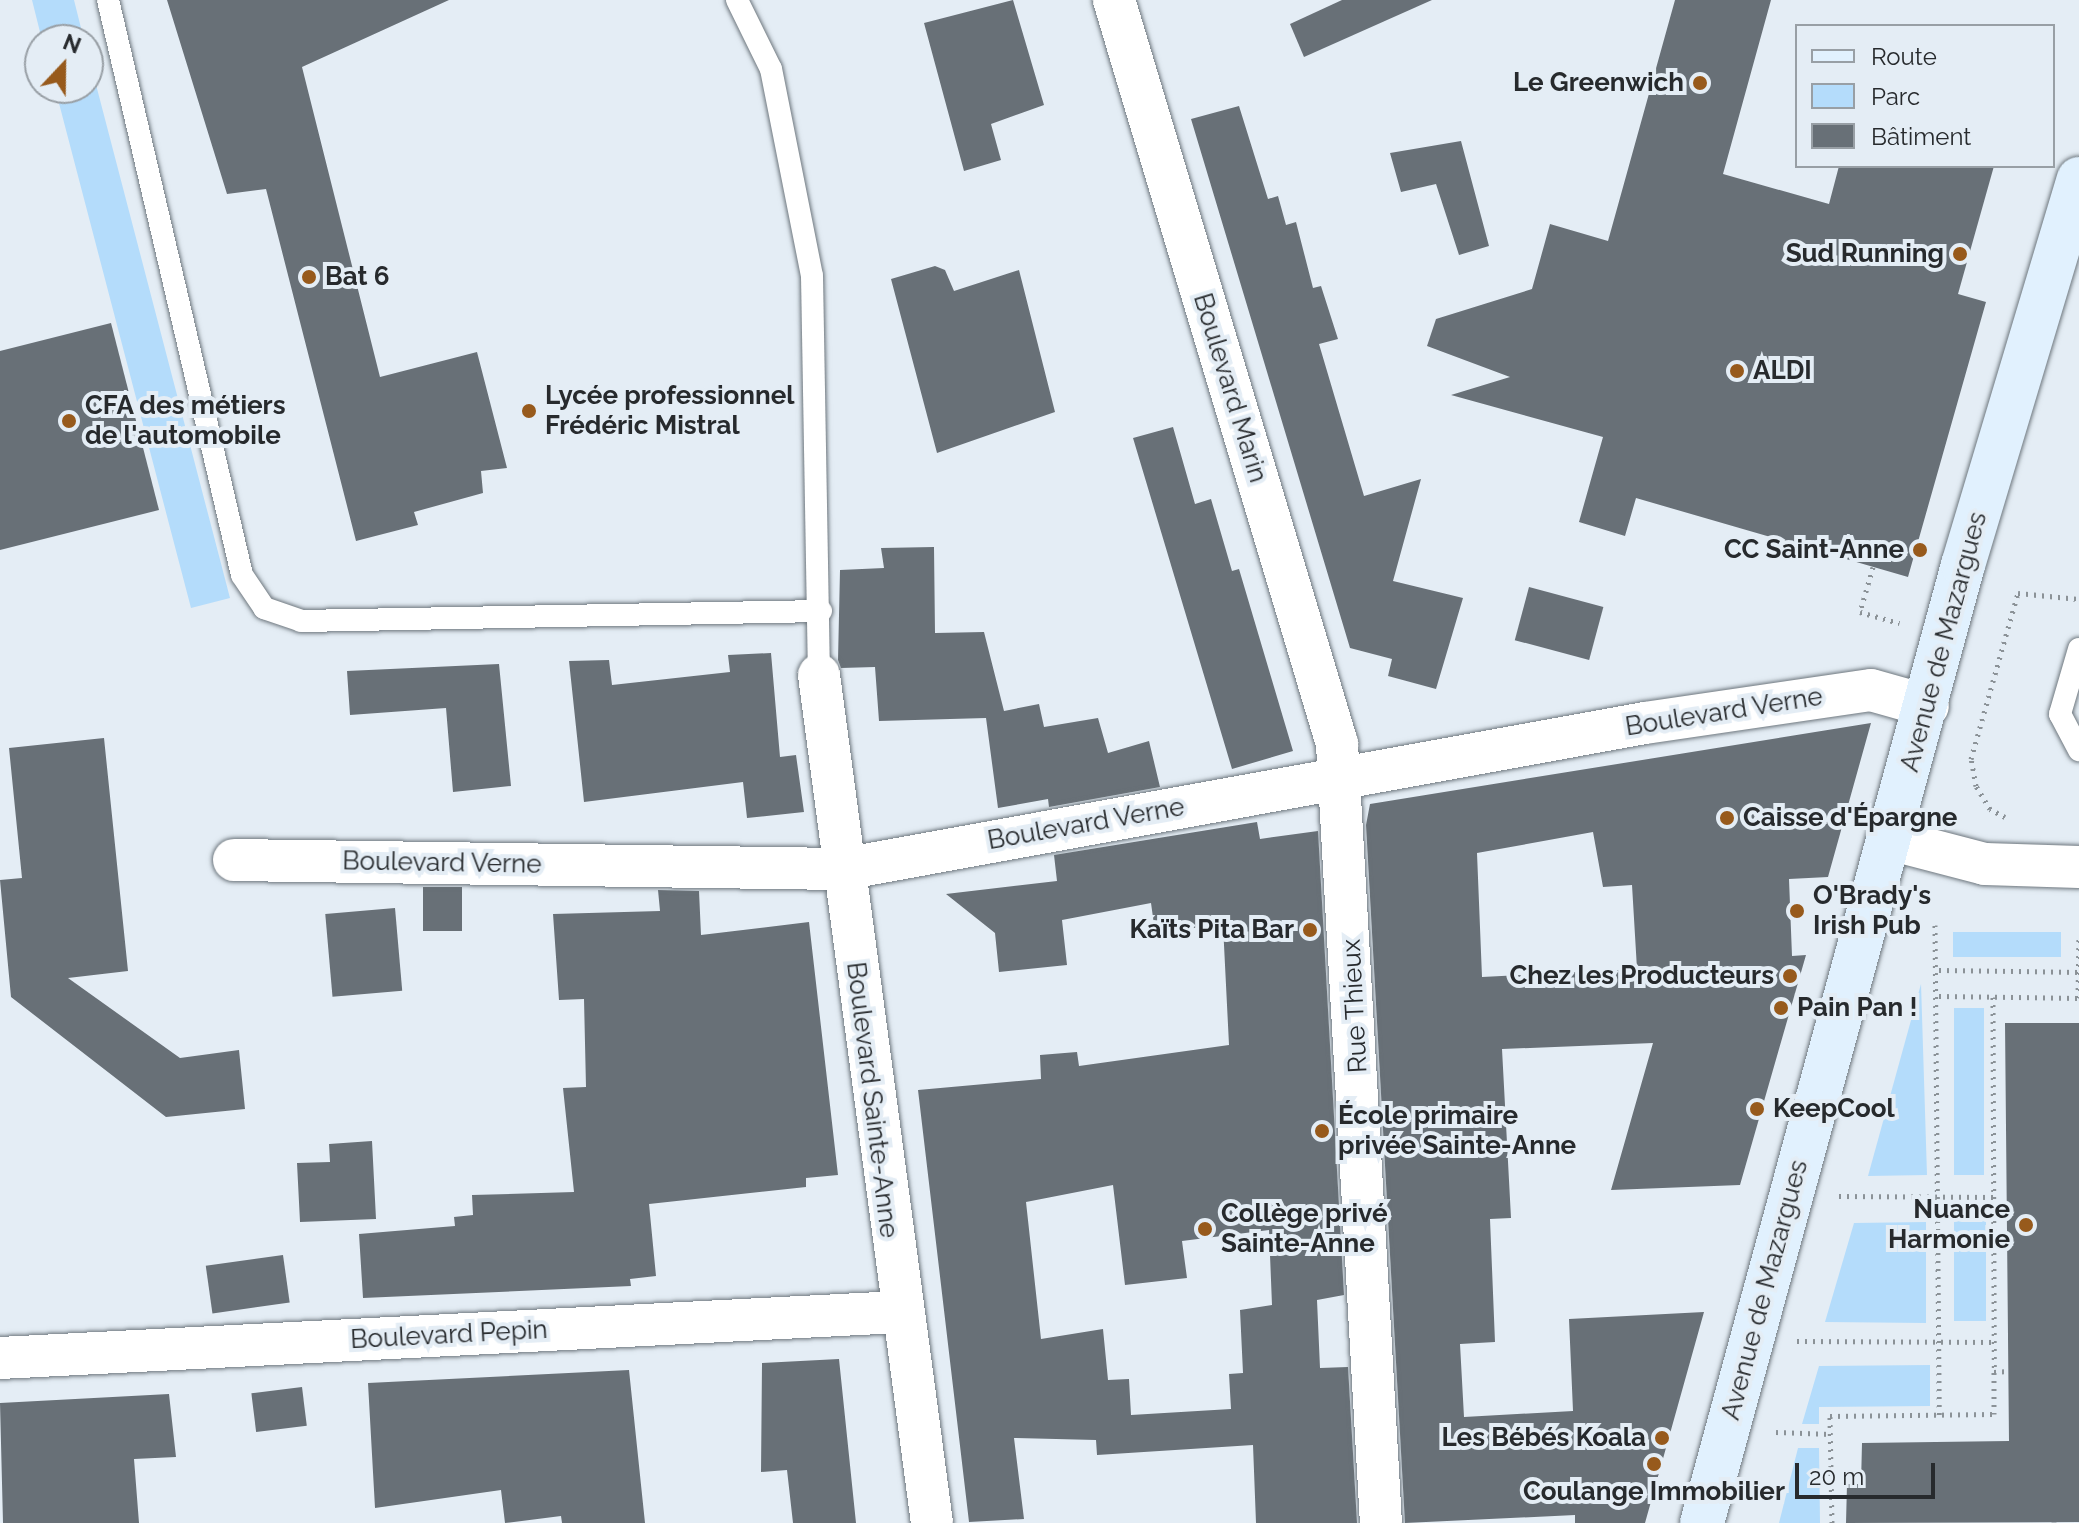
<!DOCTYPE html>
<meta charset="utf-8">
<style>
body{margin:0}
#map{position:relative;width:2079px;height:1523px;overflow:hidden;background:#e4edf5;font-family:Raleway,sans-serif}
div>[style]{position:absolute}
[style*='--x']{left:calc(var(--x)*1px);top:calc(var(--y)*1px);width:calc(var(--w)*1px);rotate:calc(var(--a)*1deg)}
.green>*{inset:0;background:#b4dcfb;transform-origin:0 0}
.building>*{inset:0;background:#687077;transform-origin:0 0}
.path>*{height:5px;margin-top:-2.5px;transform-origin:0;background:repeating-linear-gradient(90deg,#8b9297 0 2px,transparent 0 8px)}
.roads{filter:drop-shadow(0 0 2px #6e777e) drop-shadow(0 0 2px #6e777e)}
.lane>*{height:22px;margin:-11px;padding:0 11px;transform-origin:11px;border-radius:11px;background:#fff}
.street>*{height:42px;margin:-21px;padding:0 21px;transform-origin:21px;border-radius:21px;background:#fff}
.secondary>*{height:44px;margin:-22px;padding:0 22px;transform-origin:22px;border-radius:22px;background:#e1f1fe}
.dots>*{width:22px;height:22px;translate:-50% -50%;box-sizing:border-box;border:4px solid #e4edf5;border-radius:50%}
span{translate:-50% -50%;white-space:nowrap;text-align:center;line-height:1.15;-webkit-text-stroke:8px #e4edf5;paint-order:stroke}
.poi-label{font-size:26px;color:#272a2d;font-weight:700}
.right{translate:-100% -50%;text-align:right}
.left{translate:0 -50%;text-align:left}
.street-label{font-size:26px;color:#272a2d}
.legend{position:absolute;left:1795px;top:24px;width:260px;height:144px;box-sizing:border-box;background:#e4edf5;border:2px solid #989fa5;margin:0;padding:10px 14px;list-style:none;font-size:24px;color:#272a2d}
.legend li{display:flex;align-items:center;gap:16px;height:40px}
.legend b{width:40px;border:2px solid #989fa5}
.north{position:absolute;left:24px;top:24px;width:80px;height:80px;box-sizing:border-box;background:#e4edf5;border:2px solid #989fa5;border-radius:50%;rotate:22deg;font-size:22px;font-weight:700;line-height:32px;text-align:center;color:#272a2d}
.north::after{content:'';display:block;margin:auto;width:28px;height:36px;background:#975a1c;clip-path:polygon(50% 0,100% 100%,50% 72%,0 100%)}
.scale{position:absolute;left:1795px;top:1463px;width:140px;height:36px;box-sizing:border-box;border:4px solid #272a2d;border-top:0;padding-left:10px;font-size:24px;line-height:28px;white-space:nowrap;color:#272a2d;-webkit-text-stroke:6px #e4edf5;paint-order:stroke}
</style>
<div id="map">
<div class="green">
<i style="clip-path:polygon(32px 0,74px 0,84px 40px,42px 40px)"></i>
<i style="clip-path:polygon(88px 54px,230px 598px,191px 608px,55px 88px,88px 88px)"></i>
<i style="left:1953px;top:932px;width:108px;height:25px"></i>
<i style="clip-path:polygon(1921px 984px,1927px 1175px,1868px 1176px)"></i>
<i style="left:1984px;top:1008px;width:167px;height:30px;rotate:90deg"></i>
<i style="left:1954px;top:1221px;width:32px;height:100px"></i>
<i style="clip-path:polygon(1926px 1222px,1926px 1323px,1825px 1322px,1854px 1223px)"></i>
<i style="clip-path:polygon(1930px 1365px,1930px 1406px,1819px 1407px,1819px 1424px,1802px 1424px,1819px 1366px)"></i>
<i style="clip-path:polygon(1798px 1448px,1819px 1448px,1820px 1523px,1779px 1523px)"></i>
</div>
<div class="building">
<i style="clip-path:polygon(167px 0,449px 0,302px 67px,380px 377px,477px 352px,507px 468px,481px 471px,483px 493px,414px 512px,418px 525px,356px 541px,266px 189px,227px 194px)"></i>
<i style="clip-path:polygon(1013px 0,1044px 105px,991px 124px,1001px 160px,964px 171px,924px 23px)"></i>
<i style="clip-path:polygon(1342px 0,1432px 0,1304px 57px,1290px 24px)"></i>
<i style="clip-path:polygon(1675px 0,1771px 0,1723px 174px,1829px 204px,1839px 166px,1994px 166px,1958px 294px,1986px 302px,1908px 577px,1636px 498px,1625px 536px,1579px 522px,1603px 437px,1451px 395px,1510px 377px,1427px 346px,1436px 319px,1532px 289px,1550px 224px,1608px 241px)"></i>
<i style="clip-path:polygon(1239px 106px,1268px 199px,1278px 196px,1286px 225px,1296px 222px,1313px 288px,1321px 286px,1338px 339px,1319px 344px,1364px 496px,1421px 479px,1393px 581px,1463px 598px,1436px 689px,1388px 676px,1392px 659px,1350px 648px,1191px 119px)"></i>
<i style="clip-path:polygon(1461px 141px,1489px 246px,1459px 255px,1436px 184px,1401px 192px,1390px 153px)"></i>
<i style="clip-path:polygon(935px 266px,945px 270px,954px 291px,1019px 270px,1055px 412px,937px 453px,891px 279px)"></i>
<i style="clip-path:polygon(111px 323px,159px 510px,0 550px,0 351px)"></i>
<i style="clip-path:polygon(1173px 427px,1195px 504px,1211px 499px,1232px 571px,1239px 569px,1293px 751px,1232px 769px,1133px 438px)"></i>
<i style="clip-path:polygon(934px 547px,935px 633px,984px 632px,1004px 711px,1039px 704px,1044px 727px,1098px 718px,1108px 753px,1149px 741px,1160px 787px,1049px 807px,1048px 799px,998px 808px,986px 718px,879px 721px,875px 667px,841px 668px,838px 660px,840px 570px,884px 568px,881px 548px)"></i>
<i style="left:1529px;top:587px;width:77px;height:55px;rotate:15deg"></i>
<i style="clip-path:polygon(771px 653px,780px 757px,796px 755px,804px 812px,747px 818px,743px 782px,584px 802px,569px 661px,609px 660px,612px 685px,730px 672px,728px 655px)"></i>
<i style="clip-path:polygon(499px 664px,511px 786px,453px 792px,446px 708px,350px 715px,347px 671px)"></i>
<i style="clip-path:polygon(evenodd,1871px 723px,1828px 877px,1789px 879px,1792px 956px,1806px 955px,1740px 1185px,1611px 1190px,1653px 1043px,1502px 1049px,1511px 1218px,1490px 1219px,1495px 1342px,1460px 1344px,1464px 1417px,1573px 1411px,1569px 1319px,1704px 1312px,1645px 1523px,1575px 1523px,1575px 1515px,1405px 1523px,1366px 825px,1370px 804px,1871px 723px,1593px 832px,1603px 887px,1632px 885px,1637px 969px,1482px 977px,1477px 853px,1593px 832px)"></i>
<i style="clip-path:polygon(104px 738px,128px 971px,68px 978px,180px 1058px,239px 1050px,245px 1109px,166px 1117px,11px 997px,0 880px,22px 878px,9px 748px)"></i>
<i style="clip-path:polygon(evenodd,1257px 822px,1260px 839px,1318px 831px,1344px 1295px,1317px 1300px,1320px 1368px,1348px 1367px,1357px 1523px,1256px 1523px,1253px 1445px,1097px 1455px,1096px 1440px,1014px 1438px,1024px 1519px,969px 1522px,918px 1090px,1041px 1079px,1040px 1055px,1077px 1052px,1079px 1066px,1229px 1045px,1223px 925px,1155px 932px,1151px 903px,1062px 920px,1067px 965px,999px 972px,995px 933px,946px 894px,1057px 881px,1054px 855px,1257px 822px,1113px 1185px,1125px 1285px,1187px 1278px,1182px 1241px,1269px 1230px,1272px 1305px,1240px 1310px,1243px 1373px,1229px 1374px,1231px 1409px,1131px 1415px,1129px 1379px,1108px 1380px,1103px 1329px,1041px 1339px,1026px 1202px,1113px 1185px)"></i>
<i style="left:423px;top:887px;width:39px;height:44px"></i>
<i style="clip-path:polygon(658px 890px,699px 891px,701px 935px,809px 922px,838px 1175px,806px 1178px,806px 1187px,649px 1204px,656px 1276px,630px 1279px,631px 1286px,363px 1298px,359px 1234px,455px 1226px,454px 1217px,473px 1215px,472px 1195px,574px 1192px,563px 1088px,586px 1087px,584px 999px,559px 1000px,553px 914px,660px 911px)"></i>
<i style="left:395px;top:908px;width:83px;height:70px;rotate:85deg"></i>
<i style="clip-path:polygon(2005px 1023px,2079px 1023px,2079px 1522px,1846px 1523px,1847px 1484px,1861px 1484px,1862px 1443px,2009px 1441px)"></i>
<i style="clip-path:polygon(372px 1141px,376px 1219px,300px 1222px,297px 1163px,330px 1162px,329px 1144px)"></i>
<i style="left:283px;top:1255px;width:48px;height:78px;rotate:82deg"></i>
<i style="clip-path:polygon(839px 1359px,856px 1523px,793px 1523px,787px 1470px,761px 1472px,762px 1363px)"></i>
<i style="clip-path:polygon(629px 1370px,645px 1523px,562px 1523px,561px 1516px,505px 1523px,501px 1490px,375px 1508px,368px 1383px)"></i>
<i style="left:302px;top:1387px;width:39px;height:51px;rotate:83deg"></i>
<i style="clip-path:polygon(169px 1394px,176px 1457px,134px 1459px,139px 1523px,3px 1523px,0 1403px)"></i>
</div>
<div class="path">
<i style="--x:1873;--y:567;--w:47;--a:106.1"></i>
<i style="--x:1860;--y:612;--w:41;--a:15.8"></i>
<i style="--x:2005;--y:817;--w:17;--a:-152"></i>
<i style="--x:1990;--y:809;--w:27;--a:-121"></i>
<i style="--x:1976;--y:786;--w:27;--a:-100"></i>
<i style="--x:1971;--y:759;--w:173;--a:-74.2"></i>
<i style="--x:2018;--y:593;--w:61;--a:5.6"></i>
<i style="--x:1935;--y:925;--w:490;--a:89.5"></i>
<i style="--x:1939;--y:970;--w:140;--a:0.8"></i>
<i style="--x:1939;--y:996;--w:139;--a:0.8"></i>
<i style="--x:2078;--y:998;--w:61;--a:-89.1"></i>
<i style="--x:1993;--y:997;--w:375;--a:89.8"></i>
<i style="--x:1839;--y:1196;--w:155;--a:0.4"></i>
<i style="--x:1797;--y:1341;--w:199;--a:0.3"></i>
<i style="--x:1776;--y:1432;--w:54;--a:2.1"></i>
<i style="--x:1832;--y:1523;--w:107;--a:-91.1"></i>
<i style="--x:1830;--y:1416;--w:164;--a:-0.7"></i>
<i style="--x:1994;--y:1414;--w:42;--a:-90"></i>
<i style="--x:1994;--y:1372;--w:14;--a:-4"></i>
<i style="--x:2054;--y:1523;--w:1;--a:-90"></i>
</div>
<div class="roads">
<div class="lane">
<i style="--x:108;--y:0;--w:590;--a:76.88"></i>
<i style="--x:242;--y:575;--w:40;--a:56"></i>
<i style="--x:264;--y:608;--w:39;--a:19"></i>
<i style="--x:301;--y:621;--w:520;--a:-1.1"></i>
<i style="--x:737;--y:0;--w:77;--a:63.8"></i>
<i style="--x:771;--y:69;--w:211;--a:78.8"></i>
<i style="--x:812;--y:276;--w:399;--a:89"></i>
<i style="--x:2079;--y:649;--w:68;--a:106.3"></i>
<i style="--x:2060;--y:714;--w:41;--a:62.2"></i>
</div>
<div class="street">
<i style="--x:1114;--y:0;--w:777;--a:73.31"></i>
<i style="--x:1337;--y:744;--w:780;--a:86.77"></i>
<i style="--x:819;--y:675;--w:855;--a:82.41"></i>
<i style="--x:1889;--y:839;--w:99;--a:14.6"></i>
<i style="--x:1985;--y:864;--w:94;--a:1.8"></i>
<i style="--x:234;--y:860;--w:609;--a:0.85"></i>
<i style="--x:843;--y:869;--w:815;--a:-10.32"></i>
<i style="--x:1645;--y:723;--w:228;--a:-8.3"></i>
<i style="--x:1871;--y:690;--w:59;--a:15.7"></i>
<i style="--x:0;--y:1358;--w:900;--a:-2.93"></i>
</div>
<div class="secondary">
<i style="--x:1702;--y:1523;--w:993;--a:-74.76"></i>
<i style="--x:1963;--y:565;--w:403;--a:-73.3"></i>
</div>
</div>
<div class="dots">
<i style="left:1700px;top:83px;background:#975a1c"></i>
<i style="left:1960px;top:254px;background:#975a1c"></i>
<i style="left:309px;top:277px;background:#975a1c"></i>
<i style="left:1737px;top:371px;background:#975a1c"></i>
<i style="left:529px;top:411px;background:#975a1c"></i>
<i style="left:69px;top:421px;background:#975a1c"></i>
<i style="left:1920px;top:550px;background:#975a1c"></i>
<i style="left:1727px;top:818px;background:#975a1c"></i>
<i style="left:1797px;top:911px;background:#975a1c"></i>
<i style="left:1310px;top:930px;background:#975a1c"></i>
<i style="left:1790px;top:976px;background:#975a1c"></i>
<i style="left:1781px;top:1008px;background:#975a1c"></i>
<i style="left:1757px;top:1109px;background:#975a1c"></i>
<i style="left:1322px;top:1131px;background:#975a1c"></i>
<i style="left:2026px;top:1225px;background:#975a1c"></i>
<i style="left:1205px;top:1229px;background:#975a1c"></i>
<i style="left:1662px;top:1438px;background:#975a1c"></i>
<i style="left:1654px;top:1464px;background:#975a1c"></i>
</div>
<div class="poi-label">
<span class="right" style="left:1684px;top:83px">Le Greenwich</span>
<span class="right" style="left:1944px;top:254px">Sud Running</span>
<span class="left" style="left:325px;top:277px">Bat 6</span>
<span class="left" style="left:1753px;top:371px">ALDI</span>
<span class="left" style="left:545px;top:411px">Lycée professionnel<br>Frédéric Mistral</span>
<span class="left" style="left:85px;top:421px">CFA des métiers<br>de l'automobile</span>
<span class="right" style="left:1904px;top:550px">CC Saint-Anne</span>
<span class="left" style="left:1743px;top:818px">Caisse d'Épargne</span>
<span class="left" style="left:1813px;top:911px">O'Brady's<br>Irish Pub</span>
<span class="right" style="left:1294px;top:930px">Kaïts Pita Bar</span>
<span class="right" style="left:1774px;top:976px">Chez les Producteurs</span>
<span class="left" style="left:1797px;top:1008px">Pain Pan !</span>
<span class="left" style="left:1773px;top:1109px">KeepCool</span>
<span class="left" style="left:1338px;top:1131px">École primaire<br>privée Sainte-Anne</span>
<span class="right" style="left:2010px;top:1225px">Nuance<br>Harmonie</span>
<span class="left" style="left:1221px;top:1229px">Collège privé<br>Sainte-Anne</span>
<span class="right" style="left:1646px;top:1438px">Les Bébés Koala</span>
<span style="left:1654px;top:1492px">Coulange Immobilier</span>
</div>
<div class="street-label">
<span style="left:1230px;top:388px;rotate:73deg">Boulevard Marin</span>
<span style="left:1944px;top:642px;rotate:-75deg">Avenue de Mazargues</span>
<span style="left:1724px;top:712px;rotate:-9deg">Boulevard Verne</span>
<span style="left:1086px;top:824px;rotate:-10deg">Boulevard Verne</span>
<span style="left:442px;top:863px;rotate:1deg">Boulevard Verne</span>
<span style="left:1355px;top:1006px;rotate:-93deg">Rue Thieux</span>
<span style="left:872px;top:1100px;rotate:83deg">Boulevard Sainte-Anne</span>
<span style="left:1765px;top:1290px;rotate:-75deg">Avenue de Mazargues</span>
<span style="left:449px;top:1335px;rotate:-3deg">Boulevard Pepin</span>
</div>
<ul class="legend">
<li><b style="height:10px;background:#e1f1fe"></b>Route</li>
<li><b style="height:22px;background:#b4dcfb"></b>Parc</li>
<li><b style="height:22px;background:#687077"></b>Bâtiment</li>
</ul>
<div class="north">N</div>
<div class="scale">20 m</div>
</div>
